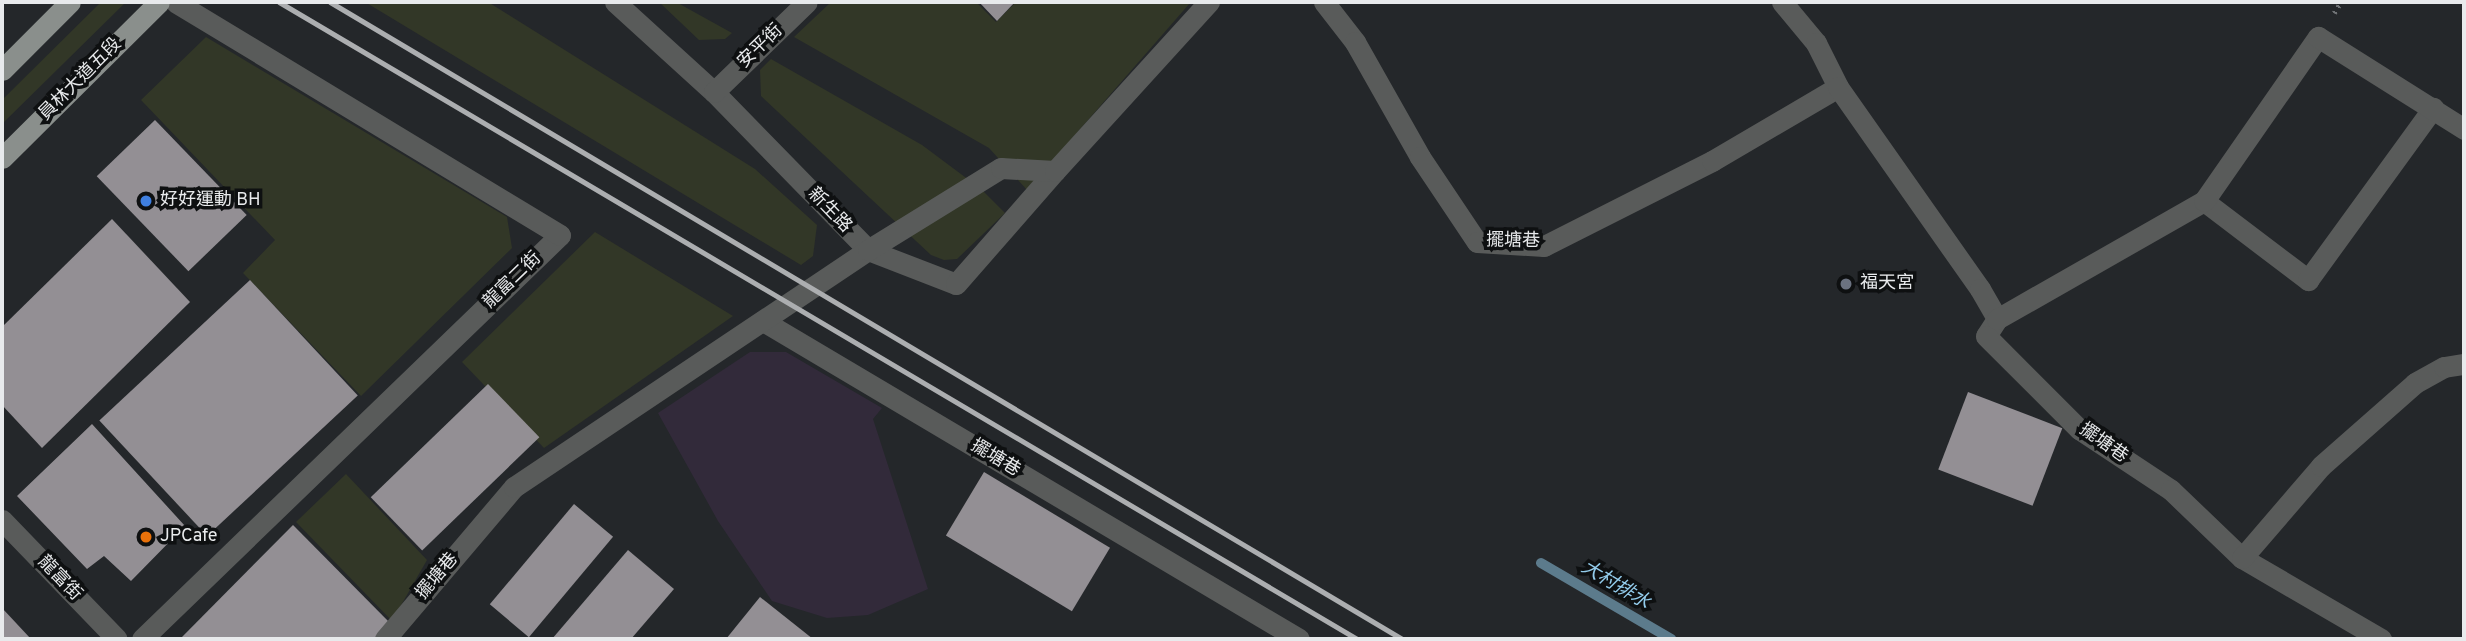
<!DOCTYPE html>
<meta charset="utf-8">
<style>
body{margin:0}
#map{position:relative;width:2466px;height:641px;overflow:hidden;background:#24272a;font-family:Overpass,"Noto Sans TC",sans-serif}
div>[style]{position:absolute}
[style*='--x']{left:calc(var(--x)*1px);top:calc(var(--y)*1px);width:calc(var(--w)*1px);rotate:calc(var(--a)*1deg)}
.industrial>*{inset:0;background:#322a3a}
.green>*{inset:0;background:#323727}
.stream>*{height:10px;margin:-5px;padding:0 5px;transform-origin:5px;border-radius:5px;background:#5c7b8c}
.building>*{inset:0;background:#938f94;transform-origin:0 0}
.path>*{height:4.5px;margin-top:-2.25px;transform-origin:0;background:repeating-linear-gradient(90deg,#707376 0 2px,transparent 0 7px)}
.minor>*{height:21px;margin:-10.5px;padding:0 10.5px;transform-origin:10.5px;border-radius:10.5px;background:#595b5a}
.major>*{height:21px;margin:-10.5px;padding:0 10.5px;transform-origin:10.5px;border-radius:10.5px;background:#8a8f8c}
.rail>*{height:5px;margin:-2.5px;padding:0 2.5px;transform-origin:2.5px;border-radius:2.5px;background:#acaeb0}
.dots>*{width:19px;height:19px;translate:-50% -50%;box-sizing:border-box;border:4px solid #0e1011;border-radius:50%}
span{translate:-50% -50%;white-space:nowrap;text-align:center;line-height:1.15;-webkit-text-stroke:7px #0e1011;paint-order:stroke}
.street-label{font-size:18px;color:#e8eaec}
.poi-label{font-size:18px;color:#e8eaec}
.left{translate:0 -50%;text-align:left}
.water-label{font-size:19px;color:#93ccec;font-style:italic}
.frame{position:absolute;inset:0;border:4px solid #e8eaec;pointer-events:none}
</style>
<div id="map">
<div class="industrial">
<i style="clip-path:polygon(750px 352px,786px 352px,882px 408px,873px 419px,928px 589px,868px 615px,827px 618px,772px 601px,718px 521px,658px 413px)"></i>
</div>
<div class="green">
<i style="clip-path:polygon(101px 2px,126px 2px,2px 124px,2px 100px)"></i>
<i style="clip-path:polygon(365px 2px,488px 2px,755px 169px,817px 225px,813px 256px,801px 265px)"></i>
<i style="clip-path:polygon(659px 2px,676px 2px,732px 33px,725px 39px,699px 40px)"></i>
<i style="clip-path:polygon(831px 2px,976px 2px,996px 22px,1016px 2px,1190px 3px,1027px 190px,989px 148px,794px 37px)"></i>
<i style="clip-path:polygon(206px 37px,507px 217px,512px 248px,361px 396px,243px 273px,275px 240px,141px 100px)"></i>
<i style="clip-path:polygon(771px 59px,922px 145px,981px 189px,1005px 213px,957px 259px,944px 260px,931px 255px,761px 96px,760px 70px)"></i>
<i style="clip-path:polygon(595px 232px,733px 316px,544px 448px,462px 362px)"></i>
<i style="clip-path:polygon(346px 474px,427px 560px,392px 621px,296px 522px)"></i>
</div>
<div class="stream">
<i style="--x:1541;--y:563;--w:151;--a:30.3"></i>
</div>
<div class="building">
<i style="clip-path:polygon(979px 2px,1015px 2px,997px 21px)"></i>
<i style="left:155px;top:120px;width:132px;height:81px;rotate:46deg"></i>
<i style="clip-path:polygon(112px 219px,190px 302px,42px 448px,2px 405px,2px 327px)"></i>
<i style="left:250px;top:280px;width:158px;height:206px;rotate:47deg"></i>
<i style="left:488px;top:384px;width:74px;height:163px;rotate:46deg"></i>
<i style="left:1968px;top:392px;width:101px;height:83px;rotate:21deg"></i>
<i style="clip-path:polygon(92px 424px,185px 526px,131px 581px,104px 556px,87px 569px,17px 496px)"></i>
<i style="left:984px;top:472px;width:147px;height:74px;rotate:31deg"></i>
<i style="left:574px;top:504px;width:51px;height:131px;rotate:40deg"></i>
<i style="clip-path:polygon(293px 525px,391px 624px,386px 639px,180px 639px)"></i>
<i style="clip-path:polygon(628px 550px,674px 589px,631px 639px,552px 639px)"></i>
<i style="clip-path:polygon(760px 597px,813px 639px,726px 639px)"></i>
<i style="clip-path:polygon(2px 608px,31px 639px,2px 639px)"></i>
</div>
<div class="path">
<i style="--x:2334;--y:13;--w:13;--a:-58"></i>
</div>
<div class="minor">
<i style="--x:615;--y:2;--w:134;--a:42.3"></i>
<i style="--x:714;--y:92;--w:221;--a:45.7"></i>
<i style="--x:868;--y:250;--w:94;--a:21.1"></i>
<i style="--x:956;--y:284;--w:150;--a:-48.8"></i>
<i style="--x:1324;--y:2;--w:51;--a:52.2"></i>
<i style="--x:1355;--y:42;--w:132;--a:60.5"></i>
<i style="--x:1420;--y:157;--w:102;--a:56.2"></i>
<i style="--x:1477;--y:242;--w:67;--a:3.4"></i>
<i style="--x:1544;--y:246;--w:188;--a:-26.8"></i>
<i style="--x:1712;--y:161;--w:146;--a:-30.4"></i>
<i style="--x:1782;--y:2;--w:53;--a:50.3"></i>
<i style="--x:1816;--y:43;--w:49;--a:63.4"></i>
<i style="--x:1838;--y:87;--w:247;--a:54.9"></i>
<i style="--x:1980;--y:289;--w:34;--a:60"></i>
<i style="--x:1997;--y:319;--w:20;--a:123"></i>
<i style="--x:1986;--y:336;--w:132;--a:45"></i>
<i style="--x:2079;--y:429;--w:110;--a:33.5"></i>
<i style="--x:2171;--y:490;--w:98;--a:43.8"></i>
<i style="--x:2242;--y:558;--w:161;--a:30.2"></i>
<i style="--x:714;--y:92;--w:129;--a:-44.1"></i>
<i style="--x:2204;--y:201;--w:131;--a:37.2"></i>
<i style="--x:2308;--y:280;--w:213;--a:-54"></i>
<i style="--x:1997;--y:319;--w:238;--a:-29.7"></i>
<i style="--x:2204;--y:201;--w:200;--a:-55.2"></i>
<i style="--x:2318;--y:37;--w:173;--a:32.2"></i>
<i style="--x:763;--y:321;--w:623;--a:30.68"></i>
<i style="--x:2;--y:520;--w:165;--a:46"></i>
<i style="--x:2242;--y:558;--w:121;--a:-49.3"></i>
<i style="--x:2321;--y:466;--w:125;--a:-41.4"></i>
<i style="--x:2415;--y:383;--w:33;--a:-29"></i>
<i style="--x:2444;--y:367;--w:20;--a:-9"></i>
<i style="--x:142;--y:639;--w:581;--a:-44.02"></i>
<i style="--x:560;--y:235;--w:449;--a:-148.8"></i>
<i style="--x:385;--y:639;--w:199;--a:-49.7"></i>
<i style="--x:514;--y:487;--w:426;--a:-33.8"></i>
<i style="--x:868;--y:250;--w:156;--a:-31.7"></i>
<i style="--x:1001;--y:168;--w:54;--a:3.2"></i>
<i style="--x:1055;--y:171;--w:229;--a:-47.7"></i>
</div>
<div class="major">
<i style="--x:2;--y:70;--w:96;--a:-45"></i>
<i style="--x:2;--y:158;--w:221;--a:-44.8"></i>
</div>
<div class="rail">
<i style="--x:279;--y:2;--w:1252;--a:30.58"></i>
<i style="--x:330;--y:2;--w:1247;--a:30.72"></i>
</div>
<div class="dots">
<i style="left:146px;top:201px;background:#3f7fe0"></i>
<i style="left:1846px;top:284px;background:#6b7280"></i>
<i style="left:146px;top:537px;background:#e8710a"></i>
</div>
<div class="street-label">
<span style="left:761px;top:47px;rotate:-44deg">安平街</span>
<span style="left:81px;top:80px;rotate:-45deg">員林大道五段</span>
<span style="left:829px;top:211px;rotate:46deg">新生路</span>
<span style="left:1513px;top:242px;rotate:1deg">擺塘巷</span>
<span style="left:513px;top:281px;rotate:-44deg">龍富二街</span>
<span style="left:2103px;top:444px;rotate:35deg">擺塘巷</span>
<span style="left:995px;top:459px;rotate:31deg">擺塘巷</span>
<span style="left:438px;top:577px;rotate:-50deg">擺塘巷</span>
<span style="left:59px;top:579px;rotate:46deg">龍富街</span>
</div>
<div class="poi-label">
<span class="left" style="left:160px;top:201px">好好運動 BH</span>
<span class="left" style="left:1860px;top:284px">福天宮</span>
<span class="left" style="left:160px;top:537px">JPCafe</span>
</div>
<div class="water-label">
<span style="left:1615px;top:586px;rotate:31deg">大村排水</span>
</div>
<div class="frame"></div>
</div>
